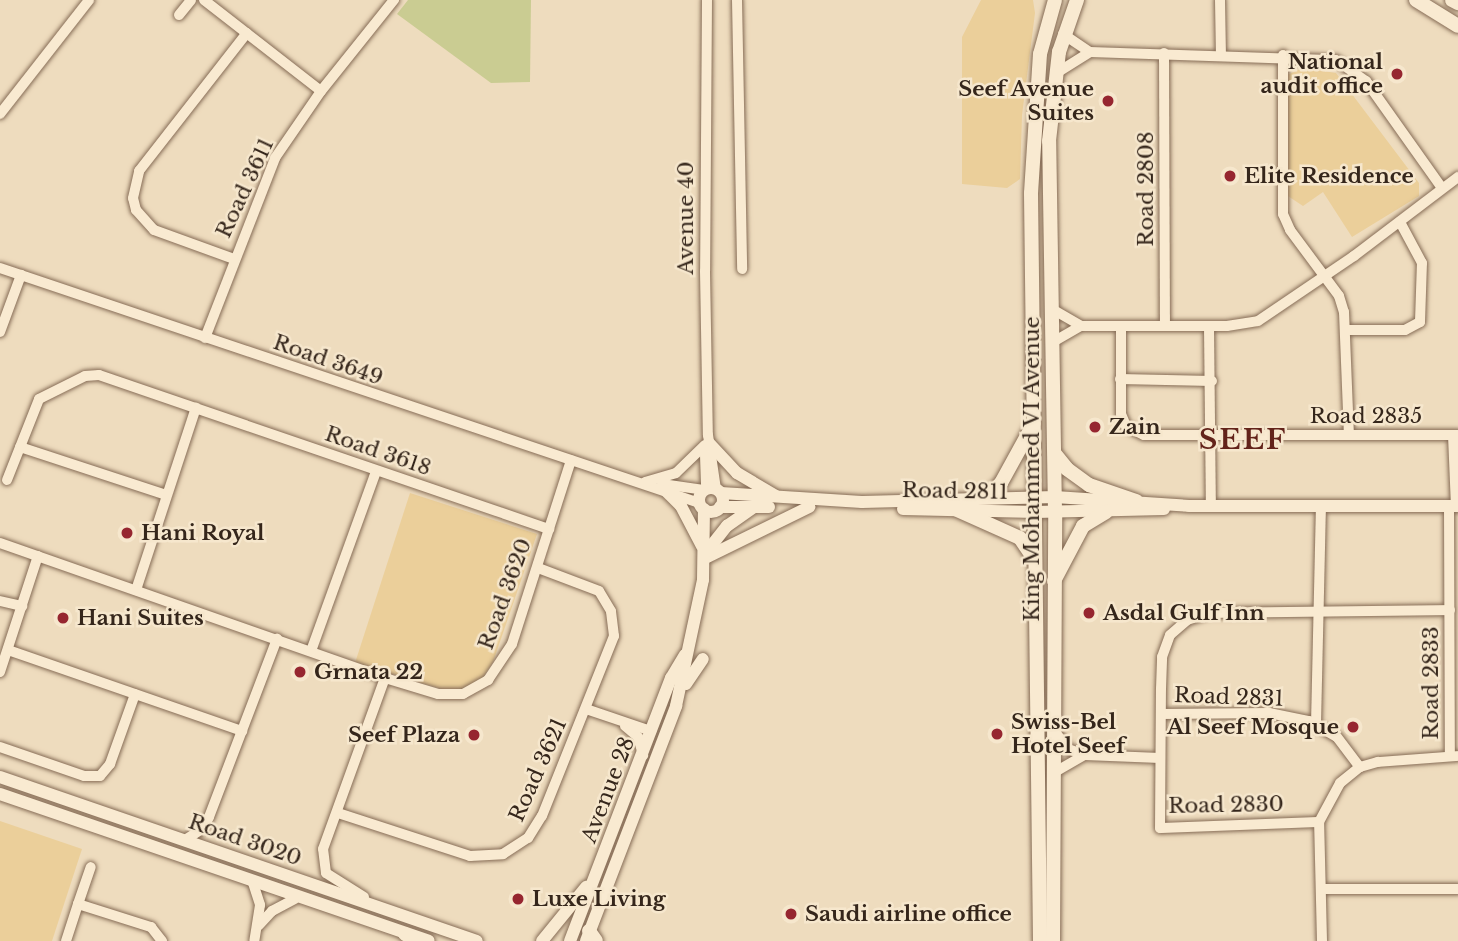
<!DOCTYPE html>
<style>
body{margin:0}
#map{position:relative;width:1458px;height:941px;overflow:hidden;background:#eedcbe;font-family:"Libre Baskerville",serif}
div>[style]{position:absolute}
[style*='--x']{left:calc(var(--x)*1px);top:calc(var(--y)*1px);width:calc(var(--w)*1px);rotate:calc(var(--a)*1deg)}
.green>*{inset:0;background:#cacc92}
.sand>*{inset:0;background:#ebcf9a}
.roads{filter:drop-shadow(0 0 2px #866c56) drop-shadow(0 0 2px #866c56)}
.minor>*{height:10px;margin:-5px;padding:0 5px;transform-origin:5px;border-radius:5px;background:#f9ead1}
.tertiary>*{height:12px;margin:-6px;padding:0 6px;transform-origin:6px;border-radius:6px;background:#f9ead1}
.tertiary>.ring{margin:-6px;padding:0;box-sizing:content-box;background:none;border:12px solid #f9ead1;border-radius:50%}
.secondary>*{height:14px;margin:-7px;padding:0 7px;transform-origin:7px;border-radius:7px;background:#f9ead1}
.dots>*{width:19px;height:19px;translate:-50% -50%;box-sizing:border-box;border:4px solid #f6e7cd;border-radius:50%}
span{translate:-50% -50%;white-space:nowrap;text-align:center;line-height:1.15;-webkit-text-stroke:5px #f6e7cd;paint-order:stroke}
.poi-label{font-size:21px;color:#35261b;font-weight:700}
.right{translate:-100% -50%;text-align:right}
.left{translate:0 -50%;text-align:left}
.street-label{font-size:21px;color:#35261b}
.district-label{font-size:28px;color:#63231a;font-weight:700;letter-spacing:2px}
</style>
<div id="map">
<div class="green">
<i style="clip-path:polygon(408px 0,531px 0,530px 82px,491px 83px,397px 14px)"></i>
</div>
<div class="sand">
<i style="clip-path:polygon(981px 0,1033px 0,1035px 13px,1022px 115px,1020px 179px,1007px 188px,962px 184px,962px 37px)"></i>
<i style="clip-path:polygon(1303px 68px,1336px 73px,1419px 183px,1419px 196px,1352px 237px,1323px 192px,1303px 206px,1288px 196px,1287px 75px)"></i>
<i style="clip-path:polygon(410px 493px,537px 534px,493px 662px,479px 683px,452px 692px,355px 663px)"></i>
<i style="clip-path:polygon(0 821px,82px 849px,52px 941px,0 941px)"></i>
</div>
<div class="roads">
<div class="minor">
<i style="--x:204;--y:0;--w:148;--a:37.9"></i>
<i style="--x:707;--y:0;--w:271;--a:90.4"></i>
<i style="--x:705;--y:271;--w:164;--a:89"></i>
<i style="--x:708;--y:435;--w:55;--a:81.6"></i>
<i style="--x:737;--y:0;--w:269;--a:88.9"></i>
<i style="--x:1220;--y:0;--w:55;--a:89"></i>
<i style="--x:179;--y:15;--w:19;--a:-51"></i>
<i style="--x:1063;--y:34;--w:32;--a:34"></i>
<i style="--x:1090;--y:52;--w:246;--a:1.9"></i>
<i style="--x:1336;--y:60;--w:37;--a:35"></i>
<i style="--x:1366;--y:81;--w:131;--a:54.6"></i>
<i style="--x:1164;--y:53;--w:272;--a:89.8"></i>
<i style="--x:1283;--y:55;--w:159;--a:90"></i>
<i style="--x:1283;--y:214;--w:17;--a:66"></i>
<i style="--x:1290;--y:230;--w:82;--a:53.4"></i>
<i style="--x:1339;--y:296;--w:17;--a:73"></i>
<i style="--x:1344;--y:312;--w:123;--a:87.7"></i>
<i style="--x:1055;--y:74;--w:41;--a:-32.2"></i>
<i style="--x:0;--y:114;--w:145;--a:-52"></i>
<i style="--x:234;--y:259;--w:85;--a:-160.1"></i>
<i style="--x:154;--y:230;--w:27;--a:-132"></i>
<i style="--x:136;--y:210;--w:12;--a:-104"></i>
<i style="--x:133;--y:198;--w:28;--a:-77"></i>
<i style="--x:139;--y:171;--w:175;--a:-52"></i>
<i style="--x:0;--y:268;--w:737;--a:18.58"></i>
<i style="--x:1052;--y:309;--w:34;--a:30"></i>
<i style="--x:1121;--y:326;--w:88;--a:90"></i>
<i style="--x:1121;--y:414;--w:13;--a:67"></i>
<i style="--x:1126;--y:426;--w:20;--a:27"></i>
<i style="--x:1144;--y:435;--w:314;--a:0"></i>
<i style="--x:1209;--y:326;--w:180;--a:89.4"></i>
<i style="--x:1348;--y:330;--w:57;--a:0"></i>
<i style="--x:1405;--y:330;--w:17;--a:-28"></i>
<i style="--x:1420;--y:322;--w:59;--a:-88.1"></i>
<i style="--x:1422;--y:263;--w:47;--a:-118.2"></i>
<i style="--x:0;--y:332;--w:61;--a:-69.8"></i>
<i style="--x:205;--y:338;--w:193;--a:-68.7"></i>
<i style="--x:275;--y:158;--w:81;--a:-55.5"></i>
<i style="--x:321;--y:91;--w:117;--a:-51.3"></i>
<i style="--x:1053;--y:342;--w:32;--a:-30"></i>
<i style="--x:1081;--y:326;--w:146;--a:0"></i>
<i style="--x:1227;--y:326;--w:31;--a:-9"></i>
<i style="--x:1258;--y:321;--w:116;--a:-34.1"></i>
<i style="--x:1354;--y:256;--w:131;--a:-37.2"></i>
<i style="--x:1120;--y:379;--w:92;--a:1.2"></i>
<i style="--x:1453;--y:435;--w:71;--a:87.6"></i>
<i style="--x:20;--y:447;--w:154;--a:18.2"></i>
<i style="--x:705;--y:455;--w:34;--a:88"></i>
<i style="--x:7;--y:480;--w:87;--a:-68.4"></i>
<i style="--x:39;--y:399;--w:51;--a:-26.6"></i>
<i style="--x:85;--y:376;--w:14;--a:-4"></i>
<i style="--x:99;--y:375;--w:476;--a:18.9"></i>
<i style="--x:645;--y:482;--w:32;--a:-16"></i>
<i style="--x:676;--y:473;--w:40;--a:-44"></i>
<i style="--x:662;--y:484;--w:42;--a:8.1"></i>
<i style="--x:1449;--y:507;--w:248;--a:89.8"></i>
<i style="--x:0;--y:543;--w:408;--a:19.3"></i>
<i style="--x:385;--y:678;--w:55;--a:16.8"></i>
<i style="--x:438;--y:694;--w:25;--a:0"></i>
<i style="--x:463;--y:694;--w:29;--a:-29"></i>
<i style="--x:488;--y:680;--w:43;--a:-56.3"></i>
<i style="--x:512;--y:644;--w:193;--a:-72.2"></i>
<i style="--x:136;--y:590;--w:192;--a:-71.8"></i>
<i style="--x:0;--y:601;--w:23;--a:13"></i>
<i style="--x:8;--y:650;--w:248;--a:19.1"></i>
<i style="--x:311;--y:651;--w:191;--a:-70.1"></i>
<i style="--x:0;--y:672;--w:122;--a:-71.9"></i>
<i style="--x:586;--y:709;--w:69;--a:18.7"></i>
<i style="--x:1161;--y:714;--w:108;--a:-0.5"></i>
<i style="--x:1269;--y:713;--w:41;--a:11.3"></i>
<i style="--x:1309;--y:721;--w:32;--a:30"></i>
<i style="--x:1337;--y:737;--w:38;--a:53"></i>
<i style="--x:1316;--y:724;--w:217;--a:-88.7"></i>
<i style="--x:625;--y:726;--w:17;--a:40"></i>
<i style="--x:638;--y:737;--w:19;--a:74"></i>
<i style="--x:1056;--y:733;--w:20;--a:53"></i>
<i style="--x:1068;--y:749;--w:18;--a:19"></i>
<i style="--x:1085;--y:755;--w:75;--a:2.3"></i>
<i style="--x:0;--y:747;--w:89;--a:19"></i>
<i style="--x:84;--y:776;--w:16;--a:0"></i>
<i style="--x:100;--y:776;--w:16;--a:-50"></i>
<i style="--x:110;--y:764;--w:74;--a:-70.3"></i>
<i style="--x:1055;--y:772;--w:34;--a:-30"></i>
<i style="--x:338;--y:813;--w:139;--a:18"></i>
<i style="--x:470;--y:856;--w:33;--a:-3"></i>
<i style="--x:503;--y:854;--w:30;--a:-33"></i>
<i style="--x:528;--y:838;--w:26;--a:-58"></i>
<i style="--x:542;--y:816;--w:194;--a:-68.2"></i>
<i style="--x:614;--y:636;--w:25;--a:-97"></i>
<i style="--x:611;--y:611;--w:23;--a:-121"></i>
<i style="--x:599;--y:591;--w:65;--a:-159.3"></i>
<i style="--x:1319;--y:822;--w:159;--a:177.8"></i>
<i style="--x:1160;--y:828;--w:139;--a:-89.6"></i>
<i style="--x:1161;--y:689;--w:32;--a:-88"></i>
<i style="--x:1162;--y:657;--w:23;--a:-70"></i>
<i style="--x:1170;--y:635;--w:23;--a:-41"></i>
<i style="--x:1187;--y:620;--w:23;--a:-18"></i>
<i style="--x:1209;--y:613;--w:241;--a:-0.7"></i>
<i style="--x:185;--y:840;--w:20;--a:-33"></i>
<i style="--x:202;--y:829;--w:14;--a:-60"></i>
<i style="--x:209;--y:817;--w:191;--a:-69.1"></i>
<i style="--x:253;--y:883;--w:23;--a:72"></i>
<i style="--x:260;--y:905;--w:36;--a:99"></i>
<i style="--x:1322;--y:889;--w:136;--a:0"></i>
<i style="--x:364;--y:897;--w:45;--a:-147.7"></i>
<i style="--x:326;--y:873;--w:24;--a:-97"></i>
<i style="--x:323;--y:849;--w:182;--a:-70.1"></i>
<i style="--x:78;--y:904;--w:39;--a:-71"></i>
<i style="--x:259;--y:925;--w:19;--a:-47"></i>
<i style="--x:272;--y:911;--w:26;--a:-28"></i>
<i style="--x:66;--y:941;--w:39;--a:-72"></i>
<i style="--x:78;--y:904;--w:77;--a:17.5"></i>
<i style="--x:151;--y:927;--w:18;--a:52"></i>
<i style="--x:1322;--y:941;--w:119;--a:-91.4"></i>
<i style="--x:1319;--y:822;--w:44;--a:-61.7"></i>
<i style="--x:1340;--y:783;--w:26;--a:-39"></i>
<i style="--x:1360;--y:767;--w:19;--a:-16"></i>
<i style="--x:1378;--y:762;--w:80;--a:-4.3"></i>
</div>
<div class="tertiary">
<i style="--x:709;--y:443;--w:41;--a:47"></i>
<i style="--x:737;--y:473;--w:45;--a:30.5"></i>
<i class="ring" style="left:699px;top:488px;width:12px;height:12px"></i>
<i style="--x:666;--y:491;--w:21;--a:45"></i>
<i style="--x:681;--y:506;--w:45;--a:62.3"></i>
<i style="--x:721;--y:493;--w:141;--a:3.7"></i>
<i style="--x:862;--y:502;--w:193;--a:-1.5"></i>
<i style="--x:1055;--y:497;--w:134;--a:3.8"></i>
<i style="--x:1189;--y:506;--w:269;--a:0"></i>
<i style="--x:720;--y:507;--w:49;--a:0"></i>
<i style="--x:903;--y:509;--w:133;--a:1.3"></i>
<i style="--x:1036;--y:512;--w:128;--a:-1.3"></i>
<i style="--x:708;--y:550;--w:31;--a:-52"></i>
<i style="--x:727;--y:526;--w:32;--a:-35"></i>
<i style="--x:707;--y:557;--w:114;--a:-26.1"></i>
<i style="--x:686;--y:684;--w:30;--a:-56"></i>
<i style="--x:0;--y:777;--w:504;--a:18.97"></i>
<i style="--x:0;--y:794;--w:453;--a:18.9"></i>
<i style="--x:542;--y:941;--w:70;--a:-50.8"></i>
<i style="--x:570;--y:941;--w:282;--a:-69"></i>
<i style="--x:671;--y:678;--w:27;--a:-59"></i>
<i style="--x:586;--y:941;--w:252;--a:-69"></i>
<i style="--x:676;--y:706;--w:129;--a:-77.9"></i>
<i style="--x:703;--y:580;--w:71;--a:-89.2"></i>
</div>
<div class="secondary">
<i style="--x:1416;--y:0;--w:49;--a:31.8"></i>
<i style="--x:1452;--y:0;--w:7;--a:27"></i>
<i style="--x:1055;--y:454;--w:19;--a:51"></i>
<i style="--x:1067;--y:469;--w:27;--a:36"></i>
<i style="--x:1089;--y:485;--w:50;--a:18.8"></i>
<i style="--x:987;--y:497;--w:20;--a:-45"></i>
<i style="--x:1001;--y:483;--w:68;--a:-61.2"></i>
<i style="--x:953;--y:508;--w:73;--a:24.1"></i>
<i style="--x:1020;--y:538;--w:27;--a:56"></i>
<i style="--x:1054;--y:581;--w:62;--a:-62.2"></i>
<i style="--x:1083;--y:526;--w:27;--a:-31"></i>
<i style="--x:589;--y:931;--w:12;--a:55"></i>
<i style="--x:405;--y:934;--w:14;--a:30"></i>
<i style="--x:1040;--y:941;--w:748;--a:-90.69"></i>
<i style="--x:1031;--y:193;--w:139;--a:-86.3"></i>
<i style="--x:1040;--y:54;--w:56;--a:-74.5"></i>
<i style="--x:1053;--y:941;--w:429;--a:-89.7"></i>
<i style="--x:1055;--y:512;--w:371;--a:-90.9"></i>
<i style="--x:1049;--y:141;--w:90;--a:-83.6"></i>
<i style="--x:1059;--y:52;--w:55;--a:-70.9"></i>
</div>
</div>
<div class="dots">
<i style="left:1397px;top:74px;background:#962630"></i>
<i style="left:1108px;top:101px;background:#962630"></i>
<i style="left:1230px;top:176px;background:#962630"></i>
<i style="left:1095px;top:427px;background:#962630"></i>
<i style="left:127px;top:533px;background:#962630"></i>
<i style="left:1089px;top:613px;background:#962630"></i>
<i style="left:63px;top:618px;background:#962630"></i>
<i style="left:300px;top:672px;background:#962630"></i>
<i style="left:1353px;top:727px;background:#962630"></i>
<i style="left:997px;top:734px;background:#962630"></i>
<i style="left:474px;top:735px;background:#962630"></i>
<i style="left:518px;top:899px;background:#962630"></i>
<i style="left:791px;top:914px;background:#962630"></i>
</div>
<div class="poi-label">
<span class="right" style="left:1383px;top:74px">National<br>audit office</span>
<span class="right" style="left:1094px;top:101px">Seef Avenue<br>Suites</span>
<span class="left" style="left:1244px;top:176px">Elite Residence</span>
<span class="left" style="left:1109px;top:427px">Zain</span>
<span class="left" style="left:141px;top:533px">Hani Royal</span>
<span class="left" style="left:1103px;top:613px">Asdal Gulf Inn</span>
<span class="left" style="left:77px;top:618px">Hani Suites</span>
<span class="left" style="left:314px;top:672px">Grnata 22</span>
<span class="left" style="left:1011px;top:734px">Swiss-Bel<br>Hotel Seef</span>
<span class="right" style="left:1339px;top:727px">Al Seef Mosque</span>
<span class="right" style="left:460px;top:735px">Seef Plaza</span>
<span class="left" style="left:532px;top:899px">Luxe Living</span>
<span class="left" style="left:805px;top:914px">Saudi airline office</span>
</div>
<div class="street-label">
<span style="left:245px;top:188px;rotate:-65deg">Road 3611</span>
<span style="left:1146px;top:189px;rotate:-90deg">Road 2808</span>
<span style="left:686px;top:218px;rotate:-90deg">Avenue 40</span>
<span style="left:328px;top:360px;rotate:19deg">Road 3649</span>
<span style="left:1366px;top:416px">Road 2835</span>
<span style="left:378px;top:451px;rotate:19deg">Road 3618</span>
<span style="left:1032px;top:469px;rotate:-90deg">King Mohammed VI Avenue</span>
<span style="left:955px;top:491px;rotate:1deg">Road 2811</span>
<span style="left:505px;top:594px;rotate:-70deg">Road 3620</span>
<span style="left:1431px;top:683px;rotate:-90deg">Road 2833</span>
<span style="left:1229px;top:697px;rotate:2deg">Road 2831</span>
<span style="left:538px;top:770px;rotate:-66deg">Road 3621</span>
<span style="left:608px;top:790px;rotate:-69deg">Avenue 28</span>
<span style="left:1226px;top:805px;rotate:-1deg">Road 2830</span>
<span style="left:245px;top:840px;rotate:19deg">Road 3020</span>
</div>
<div class="district-label">
<span style="left:1243px;top:440px">SEEF</span>
</div>
</div>
